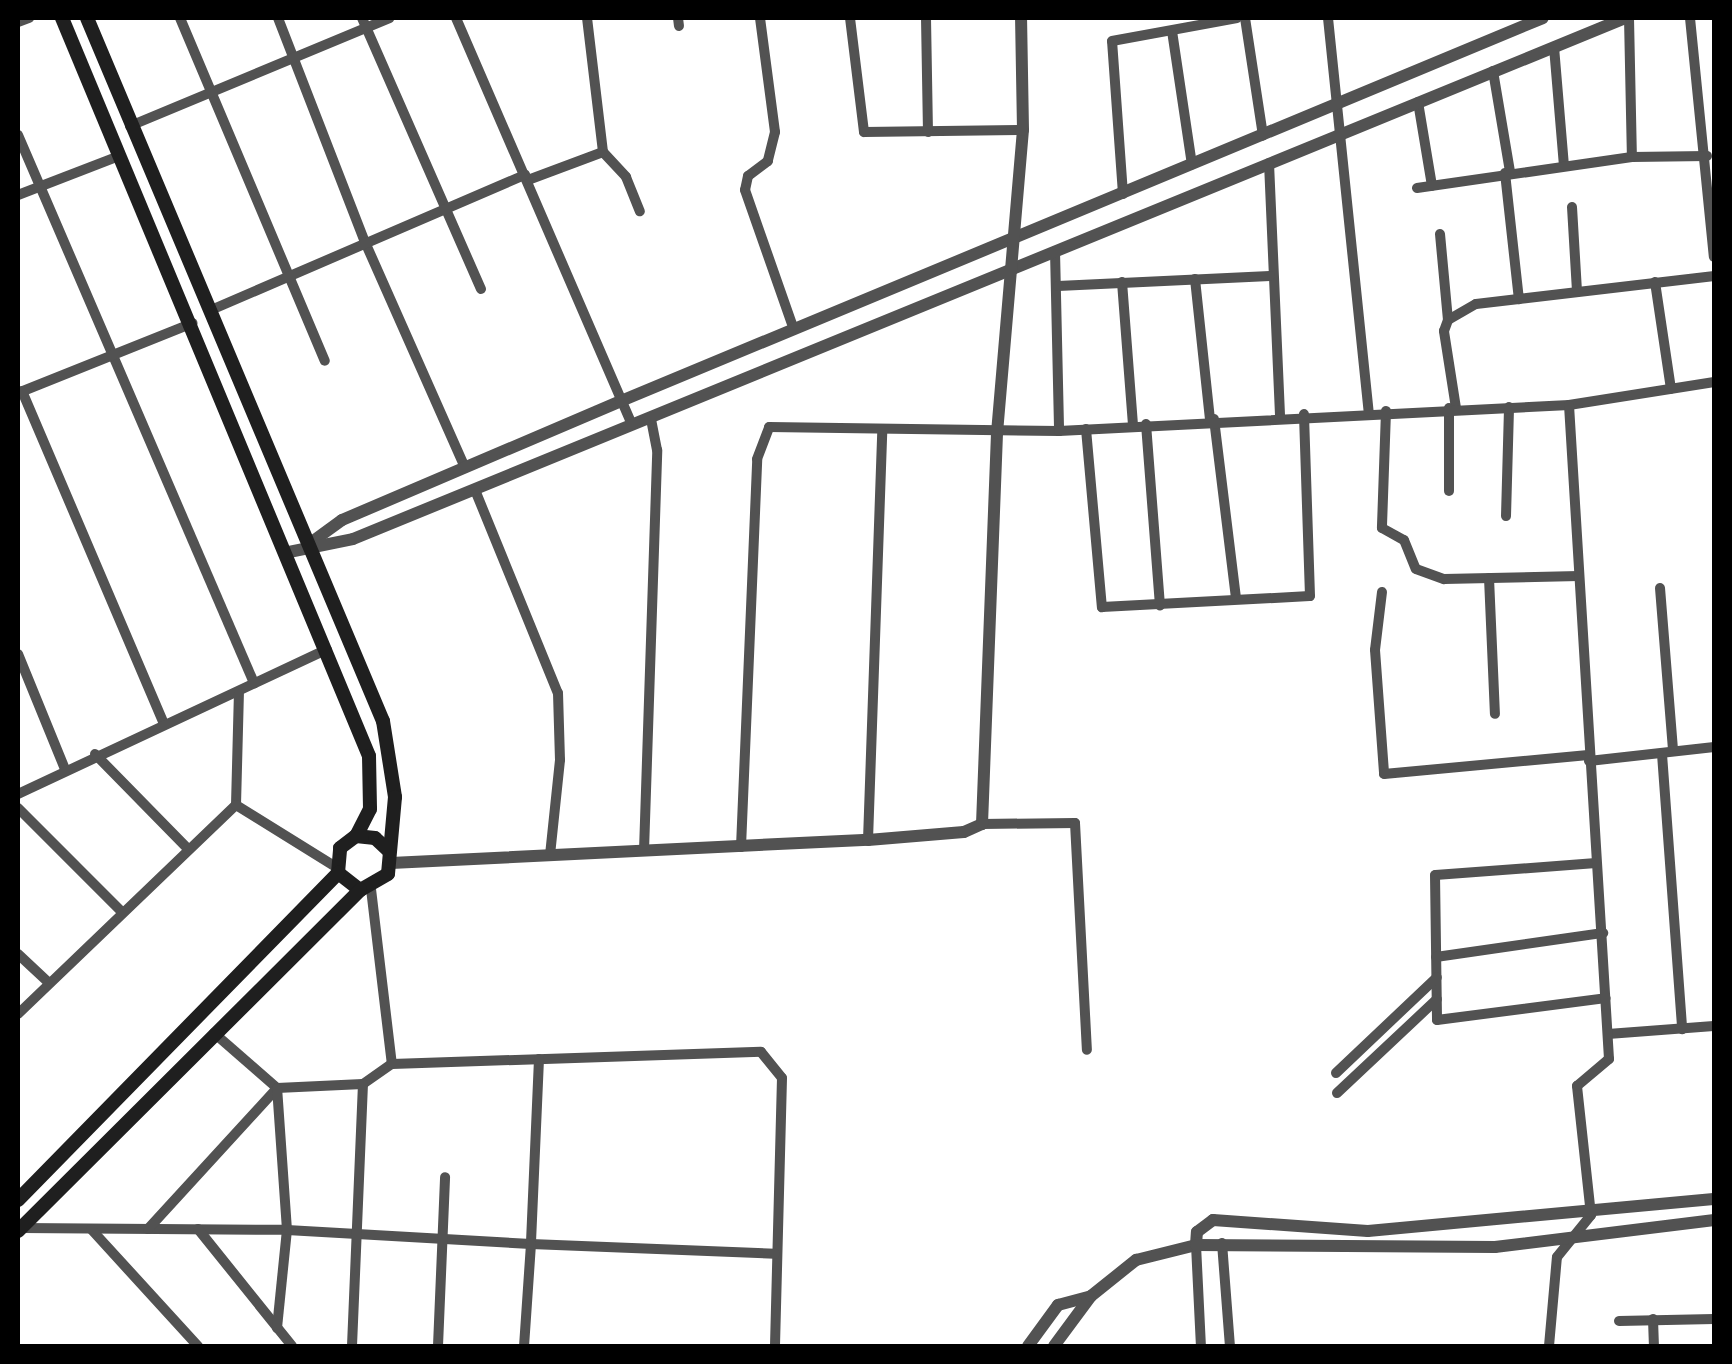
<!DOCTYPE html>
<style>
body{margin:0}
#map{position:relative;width:1732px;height:1364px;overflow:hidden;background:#fff;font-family:"Golos Text",sans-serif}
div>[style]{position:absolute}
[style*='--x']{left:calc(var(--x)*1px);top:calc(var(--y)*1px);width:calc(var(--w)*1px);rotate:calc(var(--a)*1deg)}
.minor>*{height:10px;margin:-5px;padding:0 5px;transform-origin:5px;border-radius:5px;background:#525252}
.tertiary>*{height:12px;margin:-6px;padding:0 6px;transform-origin:6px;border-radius:6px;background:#525252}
.secondary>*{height:14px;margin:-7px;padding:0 7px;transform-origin:7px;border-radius:7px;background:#1f1f1f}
span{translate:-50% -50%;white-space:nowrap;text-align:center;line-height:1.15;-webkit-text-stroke:8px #fff;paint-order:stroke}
.frame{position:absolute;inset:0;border:20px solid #000;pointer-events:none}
</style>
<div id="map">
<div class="minor">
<i style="--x:180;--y:18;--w:372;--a:67.1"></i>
<i style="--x:278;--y:18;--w:240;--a:68.8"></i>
<i style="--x:365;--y:242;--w:247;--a:66.1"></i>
<i style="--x:362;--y:18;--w:296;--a:66.3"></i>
<i style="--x:456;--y:18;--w:443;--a:66.6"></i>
<i style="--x:678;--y:18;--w:8;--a:83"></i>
<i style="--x:760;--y:18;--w:115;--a:82.5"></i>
<i style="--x:775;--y:132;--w:30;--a:104"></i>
<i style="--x:768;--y:161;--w:25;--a:143"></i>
<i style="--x:748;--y:176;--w:14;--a:102"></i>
<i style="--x:745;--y:190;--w:148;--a:70.7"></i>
<i style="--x:850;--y:18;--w:115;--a:83"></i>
<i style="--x:864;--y:132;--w:159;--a:-0.7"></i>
<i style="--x:926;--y:18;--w:114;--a:89"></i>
<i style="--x:1245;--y:18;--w:119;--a:81.3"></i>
<i style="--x:1328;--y:18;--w:396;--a:84.1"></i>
<i style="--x:1629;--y:18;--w:139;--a:88.8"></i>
<i style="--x:1690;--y:18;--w:240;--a:84.3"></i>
<i style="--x:18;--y:22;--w:12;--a:-20"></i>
<i style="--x:1172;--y:31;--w:135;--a:81.5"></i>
<i style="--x:1554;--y:47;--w:118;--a:85.2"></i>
<i style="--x:1493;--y:71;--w:102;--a:80.4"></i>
<i style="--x:1418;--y:102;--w:85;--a:80.5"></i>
<i style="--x:130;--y:126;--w:281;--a:-22.6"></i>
<i style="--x:18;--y:135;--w:597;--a:66.7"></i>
<i style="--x:603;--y:152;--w:34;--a:47"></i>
<i style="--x:626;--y:177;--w:37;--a:68"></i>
<i style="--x:1269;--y:163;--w:252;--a:87.5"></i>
<i style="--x:1505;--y:173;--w:127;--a:83.7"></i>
<i style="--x:528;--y:180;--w:80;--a:-20.5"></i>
<i style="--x:603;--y:152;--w:135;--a:-96.8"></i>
<i style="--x:1417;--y:188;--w:217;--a:-8.2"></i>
<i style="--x:1632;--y:157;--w:75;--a:-0.8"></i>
<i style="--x:1123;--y:194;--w:153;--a:-94.1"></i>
<i style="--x:1112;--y:41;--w:127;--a:-10.4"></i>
<i style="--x:18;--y:195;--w:108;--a:-21.1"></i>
<i style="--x:1572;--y:207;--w:85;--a:86.6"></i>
<i style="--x:1440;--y:234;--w:86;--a:84.7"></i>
<i style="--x:1055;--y:251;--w:180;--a:88.7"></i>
<i style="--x:1195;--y:279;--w:142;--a:83.9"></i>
<i style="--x:1122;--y:282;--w:143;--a:85.6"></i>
<i style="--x:1655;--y:282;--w:108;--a:81.5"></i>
<i style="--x:1058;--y:286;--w:212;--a:-2.7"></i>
<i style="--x:211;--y:310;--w:342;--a:-23.3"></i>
<i style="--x:22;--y:391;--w:362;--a:66.9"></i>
<i style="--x:18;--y:393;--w:188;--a:-21.8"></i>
<i style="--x:1456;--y:408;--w:78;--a:-98.9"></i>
<i style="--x:1444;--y:331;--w:12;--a:-70"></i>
<i style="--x:1448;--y:320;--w:32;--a:-30"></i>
<i style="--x:1476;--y:304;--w:240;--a:-6.7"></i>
<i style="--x:1386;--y:411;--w:117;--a:92"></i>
<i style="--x:1382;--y:528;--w:25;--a:29"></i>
<i style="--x:1404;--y:540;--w:31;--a:68"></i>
<i style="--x:1416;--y:569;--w:30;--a:20"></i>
<i style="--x:1444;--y:579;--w:135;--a:-1.3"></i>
<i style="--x:1214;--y:419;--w:181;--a:83"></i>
<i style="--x:1146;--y:424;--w:182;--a:85.6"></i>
<i style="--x:1086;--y:429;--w:179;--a:84.9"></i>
<i style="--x:1102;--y:607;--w:208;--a:-3"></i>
<i style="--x:1310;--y:596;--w:182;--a:-91.9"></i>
<i style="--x:475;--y:490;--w:219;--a:67.8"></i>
<i style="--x:558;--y:693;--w:67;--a:88.3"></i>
<i style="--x:560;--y:760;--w:96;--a:96"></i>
<i style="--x:1449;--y:491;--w:83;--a:-90"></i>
<i style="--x:1506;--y:516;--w:109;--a:-88.4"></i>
<i style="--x:1489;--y:578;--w:136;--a:87.5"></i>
<i style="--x:1660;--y:588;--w:162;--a:85.4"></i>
<i style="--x:1382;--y:592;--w:58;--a:96.9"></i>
<i style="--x:1375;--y:650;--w:124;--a:85.8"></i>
<i style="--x:1384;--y:774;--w:205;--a:-5.3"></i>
<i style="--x:18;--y:654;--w:124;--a:67.8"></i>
<i style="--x:95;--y:754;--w:132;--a:45.6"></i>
<i style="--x:1662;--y:754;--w:276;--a:85.8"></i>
<i style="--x:1589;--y:761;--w:126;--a:-6.4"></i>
<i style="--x:18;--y:794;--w:341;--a:-25.1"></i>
<i style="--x:236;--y:805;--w:111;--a:-88.5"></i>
<i style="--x:18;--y:808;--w:147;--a:45"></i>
<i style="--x:982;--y:824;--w:93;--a:-0.6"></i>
<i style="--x:1075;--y:823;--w:227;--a:87"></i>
<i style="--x:868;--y:840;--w:409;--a:-88"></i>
<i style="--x:741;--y:847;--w:388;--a:-87.6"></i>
<i style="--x:757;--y:459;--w:34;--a:-69"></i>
<i style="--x:769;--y:427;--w:290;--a:0.8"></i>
<i style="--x:1059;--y:431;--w:511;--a:-2.92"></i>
<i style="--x:1569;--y:405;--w:147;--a:-9"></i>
<i style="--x:644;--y:851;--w:401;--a:-88.1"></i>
<i style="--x:657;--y:450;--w:33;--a:-101"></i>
<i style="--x:1596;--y:863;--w:161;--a:175.7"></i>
<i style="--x:1435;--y:875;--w:145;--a:89.2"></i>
<i style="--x:1437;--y:1020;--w:170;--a:-7.4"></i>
<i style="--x:371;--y:889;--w:176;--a:83.2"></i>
<i style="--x:18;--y:954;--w:42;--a:43.1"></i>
<i style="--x:1436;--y:957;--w:169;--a:-8.2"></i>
<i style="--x:18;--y:1014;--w:302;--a:-43.8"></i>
<i style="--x:236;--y:805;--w:118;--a:31.8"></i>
<i style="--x:214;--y:1033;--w:84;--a:41.1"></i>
<i style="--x:277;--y:1088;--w:86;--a:-2.7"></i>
<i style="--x:363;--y:1084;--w:35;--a:-35"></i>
<i style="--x:392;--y:1064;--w:369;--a:-1.9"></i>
<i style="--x:761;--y:1052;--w:33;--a:51"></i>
<i style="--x:782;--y:1078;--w:268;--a:91.5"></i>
<i style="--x:1608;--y:1034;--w:106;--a:-4.3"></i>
<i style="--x:539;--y:1059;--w:185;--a:92.5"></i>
<i style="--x:531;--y:1244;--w:244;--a:2.3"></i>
<i style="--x:1336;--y:1073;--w:139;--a:-43.5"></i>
<i style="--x:1337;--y:1093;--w:137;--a:-43.2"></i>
<i style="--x:21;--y:1228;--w:266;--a:0.4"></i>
<i style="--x:287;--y:1230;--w:244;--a:3.3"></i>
<i style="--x:531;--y:1244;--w:102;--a:93.9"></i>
<i style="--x:91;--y:1229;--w:159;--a:47.6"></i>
<i style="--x:148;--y:1229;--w:191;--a:-47.5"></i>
<i style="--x:198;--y:1229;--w:150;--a:51.2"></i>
<i style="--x:1222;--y:1243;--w:103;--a:85.6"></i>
<i style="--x:1196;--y:1245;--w:101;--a:87.2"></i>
<i style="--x:1653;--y:1319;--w:27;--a:88"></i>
<i style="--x:1619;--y:1321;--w:95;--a:-1.2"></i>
<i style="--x:277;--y:1328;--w:99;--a:-84.2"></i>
<i style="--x:287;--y:1230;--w:142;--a:-94"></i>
<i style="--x:352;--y:1346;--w:262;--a:-87.6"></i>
<i style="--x:438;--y:1346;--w:169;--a:-87.6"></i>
<i style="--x:1549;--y:1346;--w:89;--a:-84.9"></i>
<i style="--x:1557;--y:1257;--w:54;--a:-51"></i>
<i style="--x:1591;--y:1215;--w:130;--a:-96.2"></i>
<i style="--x:1577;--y:1086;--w:42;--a:-40.2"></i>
<i style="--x:1609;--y:1059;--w:655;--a:-93.5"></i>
</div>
<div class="tertiary">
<i style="--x:309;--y:544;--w:41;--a:-36"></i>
<i style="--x:342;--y:520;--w:303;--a:-23.1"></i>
<i style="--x:621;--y:401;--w:998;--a:-22.56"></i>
<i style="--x:289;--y:552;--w:65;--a:-11.5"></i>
<i style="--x:353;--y:539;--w:1375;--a:-22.27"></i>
<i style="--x:391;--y:863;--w:478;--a:-2.8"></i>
<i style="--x:868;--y:840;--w:96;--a:-4.8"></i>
<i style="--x:964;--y:832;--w:20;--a:-24"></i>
<i style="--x:982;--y:824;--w:391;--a:-87.8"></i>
<i style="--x:997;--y:433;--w:304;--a:-85.1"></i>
<i style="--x:1023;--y:130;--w:112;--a:-91"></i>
<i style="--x:1196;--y:1245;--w:13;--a:-86"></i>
<i style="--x:1197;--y:1232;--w:20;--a:-37"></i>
<i style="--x:1213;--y:1220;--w:155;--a:4.1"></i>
<i style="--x:1368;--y:1231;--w:347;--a:-5.3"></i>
<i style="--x:1028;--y:1346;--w:51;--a:-53.8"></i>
<i style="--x:1058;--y:1305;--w:34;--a:-15"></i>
<i style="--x:1054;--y:1346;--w:62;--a:-53.5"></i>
<i style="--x:1091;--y:1296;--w:58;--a:-38.7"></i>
<i style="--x:1136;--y:1260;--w:62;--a:-14"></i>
<i style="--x:1196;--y:1245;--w:299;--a:0.4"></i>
<i style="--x:1495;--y:1247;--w:221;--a:-7"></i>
</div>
<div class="secondary">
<i style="--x:62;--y:18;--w:799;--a:67.41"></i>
<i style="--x:369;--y:756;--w:53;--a:88.9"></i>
<i style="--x:370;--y:809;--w:30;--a:117"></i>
<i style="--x:87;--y:18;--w:763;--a:67.17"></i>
<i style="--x:383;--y:721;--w:77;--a:81"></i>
<i style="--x:395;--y:797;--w:77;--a:95.2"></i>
<i style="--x:388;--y:874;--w:32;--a:150"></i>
<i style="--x:360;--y:890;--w:28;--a:-142"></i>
<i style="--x:338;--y:873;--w:25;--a:-85"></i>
<i style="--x:340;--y:848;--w:20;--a:-37"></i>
<i style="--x:356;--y:836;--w:19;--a:6"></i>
<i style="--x:375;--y:838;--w:19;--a:43"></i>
<i style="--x:18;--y:1200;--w:458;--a:-45.6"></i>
<i style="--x:18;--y:1231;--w:483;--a:-44.9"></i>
</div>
<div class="frame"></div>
</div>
